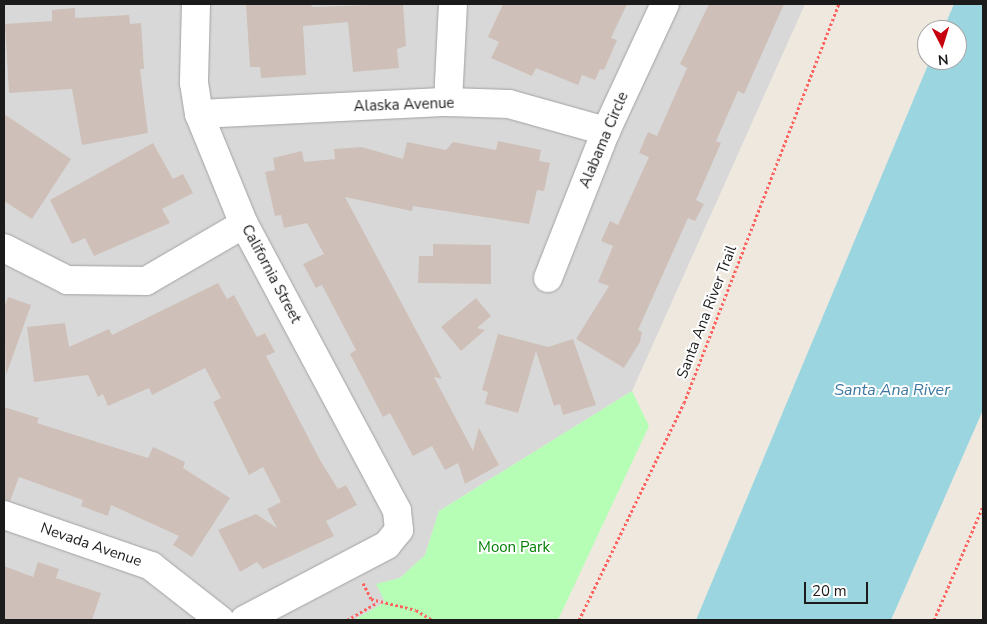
<!DOCTYPE html>
<style>
body{margin:0}
#map{position:relative;width:987px;height:624px;overflow:hidden;background:#eee8df;font-family:"Nunito Sans",sans-serif}
div>[style]{position:absolute}
[style*='--x']{left:calc(var(--x)*1px);top:calc(var(--y)*1px);width:calc(var(--w)*1px);rotate:calc(var(--a)*1deg)}
.residential>*{inset:0;background:#d9d8d8}
.park>*{inset:0;background:#b6feb6}
.water>*{inset:0;background:#9bd6e0}
.building>*{inset:0;background:#cec0b8}
.path>*{height:3px;margin-top:-1.5px;transform-origin:0;background:repeating-linear-gradient(90deg,#ff635f 0 2.5px,transparent 0 5px)}
.roads{filter:drop-shadow(0 0 1px #a2a2a2) drop-shadow(0 0 1px #a2a2a2)}
.minor>*{height:28px;margin:-14px;padding:0 14px;transform-origin:14px;border-radius:14px;background:#fff}
span{translate:-50% -50%;white-space:nowrap;text-align:center;line-height:1.15;-webkit-text-stroke:4px #fff;paint-order:stroke}
.street-label{font-size:15px;color:#1b1b1b}
.park-label{font-size:15px;color:#028003}
.water-label{font-size:16px;color:#3c77a1;font-style:italic}
.frame{position:absolute;inset:0;border:5px solid #1b1b1b;pointer-events:none}
.north{position:absolute;left:917px;top:20px;width:50px;height:50px;box-sizing:border-box;background:#fff;border:1px solid #a4a4a4;border-radius:50%;rotate:175deg;font-size:14px;font-weight:700;line-height:20px;text-align:center;color:#1b1b1b}
.north::after{content:'';display:block;margin:auto;width:18px;height:22px;background:#c6000f;clip-path:polygon(50% 0,100% 100%,50% 72%,0 100%)}
.scale{position:absolute;left:804px;top:582px;width:64px;height:22px;box-sizing:border-box;border:2px solid #1b1b1b;border-top:0;padding-left:6px;font-size:15px;line-height:18px;white-space:nowrap;color:#1b1b1b;-webkit-text-stroke:4px #fff;paint-order:stroke}
</style>
<div id="map">
<div class="residential">
<i style="clip-path:polygon(4px 4px,805px 4px,632px 391px,439px 511px,425px 555px,400px 578px,377px 584px,385px 602px,354px 620px,4px 620px)"></i>
</div>
<div class="park">
<i style="clip-path:polygon(632px 391px,649px 426px,558px 620px,354px 620px,385px 602px,376px 584px,400px 578px,425px 555px,439px 511px)"></i>
</div>
<div class="water">
<i style="clip-path:polygon(954px 4px,983px 4px,983px 410px,891px 620px,696px 620px,930px 60px,957px 60px,957px 30px,943px 30px)"></i>
</div>
<div class="building">
<i style="clip-path:polygon(246px 4px,311px 4px,312px 7px,403px 4px,406px 46px,397px 49px,399px 68px,353px 72px,348px 22px,303px 26px,306px 75px,261px 78px,260px 67px,250px 67px)"></i>
<i style="clip-path:polygon(503px 4px,627px 4px,611px 38px,617px 40px,604px 70px,600px 69px,595px 80px,582px 75px,578px 85px,536px 68px,532px 76px,491px 58px,499px 42px,488px 37px)"></i>
<i style="clip-path:polygon(709px 4px,784px 4px,744px 94px,738px 91px,716px 141px,721px 143px,696px 200px,704px 204px,695px 221px,688px 218px,638px 330px,642px 332px,640px 342px,624px 368px,576px 339px,609px 286px,598px 282px,613px 246px,601px 241px,610px 221px,618px 225px,649px 157px,639px 153px,648px 132px,657px 136px,687px 68px,680px 64px)"></i>
<i style="clip-path:polygon(75px 8px,75px 18px,129px 15px,130px 24px,141px 23px,144px 69px,140px 69px,148px 133px,82px 145px,72px 89px,9px 93px,5px 24px,52px 21px,52px 10px)"></i>
<i style="clip-path:polygon(4px 114px,71px 159px,32px 219px,4px 201px)"></i>
<i style="clip-path:polygon(498px 141px,541px 150px,539px 161px,550px 163px,544px 191px,537px 190px,529px 224px,413px 206px,412px 211px,345px 197px,442px 379px,434px 377px,473px 451px,479px 428px,499px 465px,465px 484px,458px 463px,445px 470px,432px 446px,413px 456px,390px 413px,383px 417px,350px 354px,356px 350px,322px 285px,316px 288px,303px 264px,324px 254px,307px 223px,284px 228px,281px 215px,275px 216px,265px 172px,275px 170px,273px 158px,302px 151px,304px 162px,335px 159px,334px 149px,362px 147px,403px 159px,407px 142px,446px 150px,453px 142px,496px 150px)"></i>
<i style="clip-path:polygon(153px 143px,173px 179px,183px 174px,193px 193px,162px 209px,170px 223px,94px 256px,85px 238px,72px 244px,50px 200px)"></i>
<i style="clip-path:polygon(433px 244px,491px 245px,491px 284px,418px 283px,419px 256px,433px 256px)"></i>
<i style="clip-path:polygon(218px 283px,227px 299px,234px 295px,257px 337px,265px 333px,275px 352px,266px 356px,320px 460px,338px 489px,346px 485px,357px 505px,326px 521px,334px 536px,263px 569px,257px 562px,240px 572px,218px 530px,256px 514px,277px 528px,267px 509px,281px 502px,263px 467px,249px 475px,213px 402px,221px 398px,205px 368px,152px 395px,149px 388px,108px 406px,103px 394px,98px 397px,88px 375px,34px 382px,27px 327px,65px 323px,69px 347px,109px 329px,112px 335px)"></i>
<i style="clip-path:polygon(8px 297px,31px 305px,6px 375px,4px 308px)"></i>
<i style="clip-path:polygon(476px 298px,491px 316px,477px 328px,485px 330px,461px 351px,441px 327px)"></i>
<i style="clip-path:polygon(498px 334px,548px 347px,573px 339px,596px 405px,563px 415px,560px 404px,554px 406px,536px 351px,518px 413px,485px 404px,488px 392px,482px 390px)"></i>
<i style="clip-path:polygon(4px 407px,39px 418px,37px 423px,148px 458px,153px 447px,185px 462px,183px 468px,230px 498px,192px 557px,173px 545px,179px 536px,111px 505px,108px 516px,81px 506px,83px 500px,19px 477px,10px 501px,4px 500px)"></i>
<i style="clip-path:polygon(38px 562px,59px 569px,56px 578px,101px 593px,92px 620px,4px 620px,4px 566px,33px 577px)"></i>
</div>
<div class="path">
<i style="--x:363;--y:583;--w:18;--a:63"></i>
<i style="--x:371;--y:599;--w:46;--a:13.7"></i>
<i style="--x:416;--y:610;--w:19;--a:32"></i>
<i style="--x:347;--y:620;--w:34;--a:-30"></i>
<i style="--x:579;--y:620;--w:241;--a:-64.2"></i>
<i style="--x:684;--y:403;--w:428;--a:-68.8"></i>
<i style="--x:934;--y:620;--w:124;--a:-66.7"></i>
</div>
<div class="roads">
<div class="minor">
<i style="--x:196;--y:4;--w:79;--a:91.5"></i>
<i style="--x:194;--y:83;--w:31;--a:81"></i>
<i style="--x:199;--y:114;--w:119;--a:67.8"></i>
<i style="--x:244;--y:224;--w:325;--a:61.9"></i>
<i style="--x:397;--y:511;--w:19;--a:84"></i>
<i style="--x:399;--y:530;--w:19;--a:129"></i>
<i style="--x:387;--y:545;--w:161;--a:152.3"></i>
<i style="--x:448;--y:102;--w:98;--a:-87.1"></i>
<i style="--x:199;--y:114;--w:249;--a:-2.8"></i>
<i style="--x:448;--y:102;--w:61;--a:1.9"></i>
<i style="--x:509;--y:104;--w:101;--a:15.6"></i>
<i style="--x:4;--y:248;--w:71;--a:26.9"></i>
<i style="--x:67;--y:280;--w:79;--a:0.7"></i>
<i style="--x:146;--y:281;--w:113;--a:-30.2"></i>
<i style="--x:548;--y:278;--w:158;--a:-68.5"></i>
<i style="--x:606;--y:131;--w:140;--a:-65.1"></i>
<i style="--x:4;--y:515;--w:156;--a:19.1"></i>
<i style="--x:151;--y:566;--w:88;--a:38"></i>
</div>
</div>
<div class="street-label">
<span style="left:404px;top:105px;rotate:-2deg">Alaska Avenue</span>
<span style="left:604px;top:140px;rotate:-67deg">Alabama Circle</span>
<span style="left:271px;top:274px;rotate:62deg">California Street</span>
<span style="left:707px;top:312px;rotate:-69deg">Santa Ana River Trail</span>
<span style="left:91px;top:545px;rotate:19deg">Nevada Avenue</span>
</div>
<div class="park-label">
<span style="left:514px;top:548px">Moon Park</span>
</div>
<div class="water-label">
<span style="left:892px;top:390px">Santa Ana River</span>
</div>
<div class="frame"></div>
<div class="north">N</div>
<div class="scale">20 m</div>
</div>
